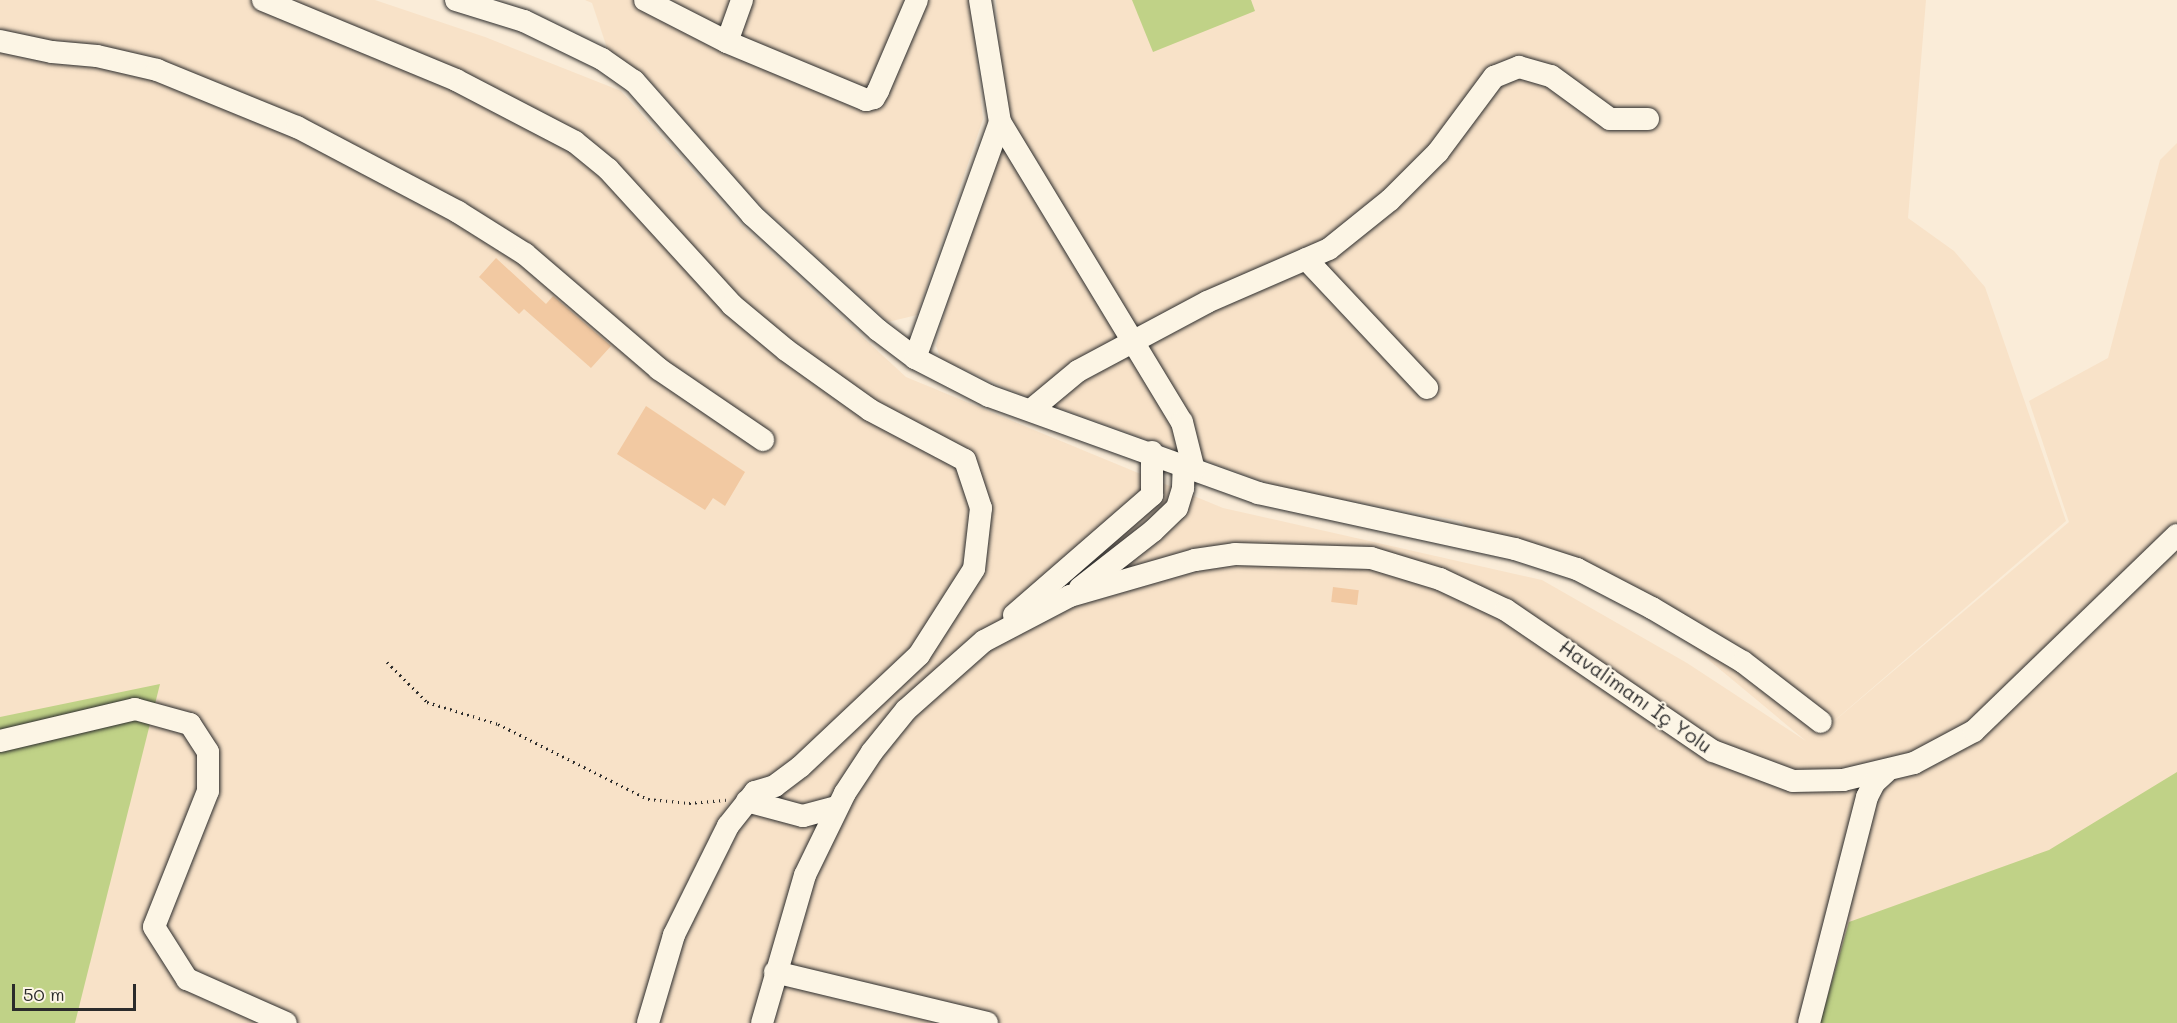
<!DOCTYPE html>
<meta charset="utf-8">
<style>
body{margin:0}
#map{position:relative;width:2177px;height:1023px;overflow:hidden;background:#faecd8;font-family:Mali,sans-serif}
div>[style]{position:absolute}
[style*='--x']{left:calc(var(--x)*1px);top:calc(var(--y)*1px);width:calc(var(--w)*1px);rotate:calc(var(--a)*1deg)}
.built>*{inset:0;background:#f8e2c8}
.green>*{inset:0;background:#c0d287}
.building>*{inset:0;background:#f2c9a2;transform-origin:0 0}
.path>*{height:3px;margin-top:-1.5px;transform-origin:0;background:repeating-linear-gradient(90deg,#2b2b2b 0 1.5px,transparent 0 6px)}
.roads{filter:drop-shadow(0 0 2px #2b2b2b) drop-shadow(0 0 2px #2b2b2b)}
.minor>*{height:22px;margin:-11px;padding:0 11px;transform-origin:11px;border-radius:11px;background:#fcf5e5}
span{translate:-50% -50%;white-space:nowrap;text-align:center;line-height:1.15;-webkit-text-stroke:4.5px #fcf5e5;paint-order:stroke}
.street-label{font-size:20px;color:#2b2b2b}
.scale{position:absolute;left:12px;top:984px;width:124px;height:27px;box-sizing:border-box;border:3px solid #2b2b2b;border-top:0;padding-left:8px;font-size:18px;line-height:21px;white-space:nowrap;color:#2b2b2b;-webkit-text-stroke:4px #fcf5e5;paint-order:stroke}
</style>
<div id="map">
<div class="built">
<i style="clip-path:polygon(0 0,375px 0,485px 37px,621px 91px,739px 223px,906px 377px,1223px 508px,1542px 580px,1687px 663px,1806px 741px,1675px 632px,1604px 590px,1486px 549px,1461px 521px,1284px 489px,1017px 393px,941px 359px,936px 346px,1001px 97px,996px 0,1926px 0,1908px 218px,1954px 251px,1985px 287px,2066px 521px,1812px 740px,2069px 522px,2029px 401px,2108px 358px,2160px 160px,2177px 143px,2177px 1023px,0 1023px)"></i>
<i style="clip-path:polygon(585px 0,971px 0,983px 119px,917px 315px,888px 322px,755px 200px,645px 75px,608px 51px,592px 3px)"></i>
</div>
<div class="green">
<i style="clip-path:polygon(1132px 0,1251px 0,1255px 11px,1153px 52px)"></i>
<i style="clip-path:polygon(160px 684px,75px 1023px,0 1023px,0 717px)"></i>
<i style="clip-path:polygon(2177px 772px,2177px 1023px,1820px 1023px,1849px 922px,2049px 850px)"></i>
</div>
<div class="building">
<i style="clip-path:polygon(496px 258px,546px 304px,553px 296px,611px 346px,591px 368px,524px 309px,519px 314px,479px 277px)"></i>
<i style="clip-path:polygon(646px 406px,745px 472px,725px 506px,713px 498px,705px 510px,617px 454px)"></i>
<i style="left:1333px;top:587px;width:26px;height:15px;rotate:7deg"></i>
</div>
<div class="path">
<i style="--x:387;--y:662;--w:57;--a:45"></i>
<i style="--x:427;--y:702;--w:74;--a:17.2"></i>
<i style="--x:498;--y:724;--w:168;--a:26.6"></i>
<i style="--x:648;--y:799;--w:41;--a:5.6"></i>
<i style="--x:689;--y:803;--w:37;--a:-5"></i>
</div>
<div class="roads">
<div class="minor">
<i style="--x:263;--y:0;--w:209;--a:22.5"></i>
<i style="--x:456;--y:80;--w:134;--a:27.5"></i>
<i style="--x:575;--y:142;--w:43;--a:39.3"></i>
<i style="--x:608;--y:169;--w:184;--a:47.6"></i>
<i style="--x:732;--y:305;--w:70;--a:39.8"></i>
<i style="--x:786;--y:350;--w:103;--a:35.5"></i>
<i style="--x:870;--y:410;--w:107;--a:27.8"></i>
<i style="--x:965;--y:460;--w:51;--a:71.6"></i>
<i style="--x:981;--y:508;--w:61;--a:96.5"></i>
<i style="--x:974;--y:569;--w:102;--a:122.6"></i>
<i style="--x:919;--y:655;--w:163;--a:136.7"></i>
<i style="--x:800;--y:767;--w:31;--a:143"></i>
<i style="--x:775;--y:786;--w:21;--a:163"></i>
<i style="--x:755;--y:792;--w:43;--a:128.5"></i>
<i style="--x:728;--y:826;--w:122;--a:116.4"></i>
<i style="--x:674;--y:935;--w:92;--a:106.5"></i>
<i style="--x:456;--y:0;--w:71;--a:17.2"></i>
<i style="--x:524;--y:21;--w:87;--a:26"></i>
<i style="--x:602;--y:59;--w:39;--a:35"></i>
<i style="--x:634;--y:81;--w:179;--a:48.6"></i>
<i style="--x:752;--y:215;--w:171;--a:42.4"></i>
<i style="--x:878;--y:330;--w:46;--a:37.1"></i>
<i style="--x:645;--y:0;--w:92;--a:27.1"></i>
<i style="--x:727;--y:42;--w:151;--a:22.6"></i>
<i style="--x:866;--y:100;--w:8;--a:-14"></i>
<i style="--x:874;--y:98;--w:8;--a:-60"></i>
<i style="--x:878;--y:91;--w:99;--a:-66.8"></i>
<i style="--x:980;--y:0;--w:124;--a:80.7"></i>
<i style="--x:1000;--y:122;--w:251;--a:109.8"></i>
<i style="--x:915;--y:358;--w:83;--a:27.2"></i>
<i style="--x:989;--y:396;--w:286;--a:19.8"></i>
<i style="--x:1258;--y:493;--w:263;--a:12.3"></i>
<i style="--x:1515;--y:549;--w:65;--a:17.9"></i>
<i style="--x:1577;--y:569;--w:85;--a:27.5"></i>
<i style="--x:1652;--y:608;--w:106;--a:30.7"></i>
<i style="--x:1743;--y:662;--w:98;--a:37.6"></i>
<i style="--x:0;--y:41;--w:53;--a:11.9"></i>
<i style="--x:52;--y:52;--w:45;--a:5.1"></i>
<i style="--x:97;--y:56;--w:62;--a:13.1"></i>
<i style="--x:157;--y:70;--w:151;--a:22.2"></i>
<i style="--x:297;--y:127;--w:182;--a:27.8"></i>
<i style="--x:458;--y:212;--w:79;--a:32.1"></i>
<i style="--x:525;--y:254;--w:177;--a:40.6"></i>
<i style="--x:659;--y:369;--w:126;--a:34.3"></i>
<i style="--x:727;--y:42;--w:45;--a:-70.3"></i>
<i style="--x:1000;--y:122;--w:351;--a:58.8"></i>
<i style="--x:1182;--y:422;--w:49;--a:76"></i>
<i style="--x:1306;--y:259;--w:177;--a:46.8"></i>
<i style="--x:1031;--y:410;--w:61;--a:-39.7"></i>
<i style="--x:1078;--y:371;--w:146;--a:-28.1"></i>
<i style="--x:1207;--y:302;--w:133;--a:-23.5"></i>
<i style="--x:1329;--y:249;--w:78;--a:-38.8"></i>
<i style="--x:1390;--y:200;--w:68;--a:-45"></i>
<i style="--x:1438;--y:152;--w:94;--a:-53.3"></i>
<i style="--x:1494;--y:77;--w:27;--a:-22"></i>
<i style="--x:1519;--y:67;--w:33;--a:16"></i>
<i style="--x:1551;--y:76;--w:73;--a:36.1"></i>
<i style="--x:1610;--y:119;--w:38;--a:0"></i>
<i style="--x:1080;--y:588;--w:93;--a:-38"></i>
<i style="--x:1153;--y:531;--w:33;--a:-44"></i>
<i style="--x:1177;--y:508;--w:21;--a:-73"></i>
<i style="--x:1183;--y:488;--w:23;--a:-88"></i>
<i style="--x:1014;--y:615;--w:183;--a:-41"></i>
<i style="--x:1152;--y:495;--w:43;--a:-90"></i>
<i style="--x:0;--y:741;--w:139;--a:-13.3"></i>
<i style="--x:135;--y:709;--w:57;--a:15.3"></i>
<i style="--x:190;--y:724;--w:33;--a:57"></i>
<i style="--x:208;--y:752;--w:39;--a:90"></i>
<i style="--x:208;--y:791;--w:146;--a:111.7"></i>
<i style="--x:154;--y:927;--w:62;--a:57.6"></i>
<i style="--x:187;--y:979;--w:108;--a:24"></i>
<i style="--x:747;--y:801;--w:58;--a:15"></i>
<i style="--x:803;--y:816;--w:35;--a:-15"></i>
<i style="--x:775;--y:972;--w:218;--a:13.5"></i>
<i style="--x:762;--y:1023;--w:154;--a:-73.8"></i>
<i style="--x:805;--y:875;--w:91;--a:-64"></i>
<i style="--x:845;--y:793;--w:49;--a:-56.6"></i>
<i style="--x:872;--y:752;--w:54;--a:-51"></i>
<i style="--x:906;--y:710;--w:104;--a:-41.5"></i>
<i style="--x:984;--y:641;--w:97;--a:-27.6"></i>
<i style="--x:1070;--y:596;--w:130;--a:-16.1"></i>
<i style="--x:1195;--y:560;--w:40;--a:-8.5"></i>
<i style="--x:1235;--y:554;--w:136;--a:1.7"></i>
<i style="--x:1371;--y:558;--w:72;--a:16.9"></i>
<i style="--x:1440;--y:579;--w:73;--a:25.2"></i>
<i style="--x:1506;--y:610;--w:250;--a:34.3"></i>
<i style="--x:1713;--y:751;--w:85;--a:20.6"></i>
<i style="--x:1793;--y:781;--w:50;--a:-1.1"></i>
<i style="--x:1843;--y:780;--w:73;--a:-13.5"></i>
<i style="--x:1914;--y:763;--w:68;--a:-28.1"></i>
<i style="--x:1974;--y:731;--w:282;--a:-44"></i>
<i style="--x:1809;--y:1023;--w:233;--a:-75.6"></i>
<i style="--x:1867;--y:797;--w:16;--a:-63"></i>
<i style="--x:1874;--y:783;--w:16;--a:-43"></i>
</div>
</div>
<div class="street-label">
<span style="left:1636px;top:696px;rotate:35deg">Havalimanı İç Yolu</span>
</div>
<div class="scale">50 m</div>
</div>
